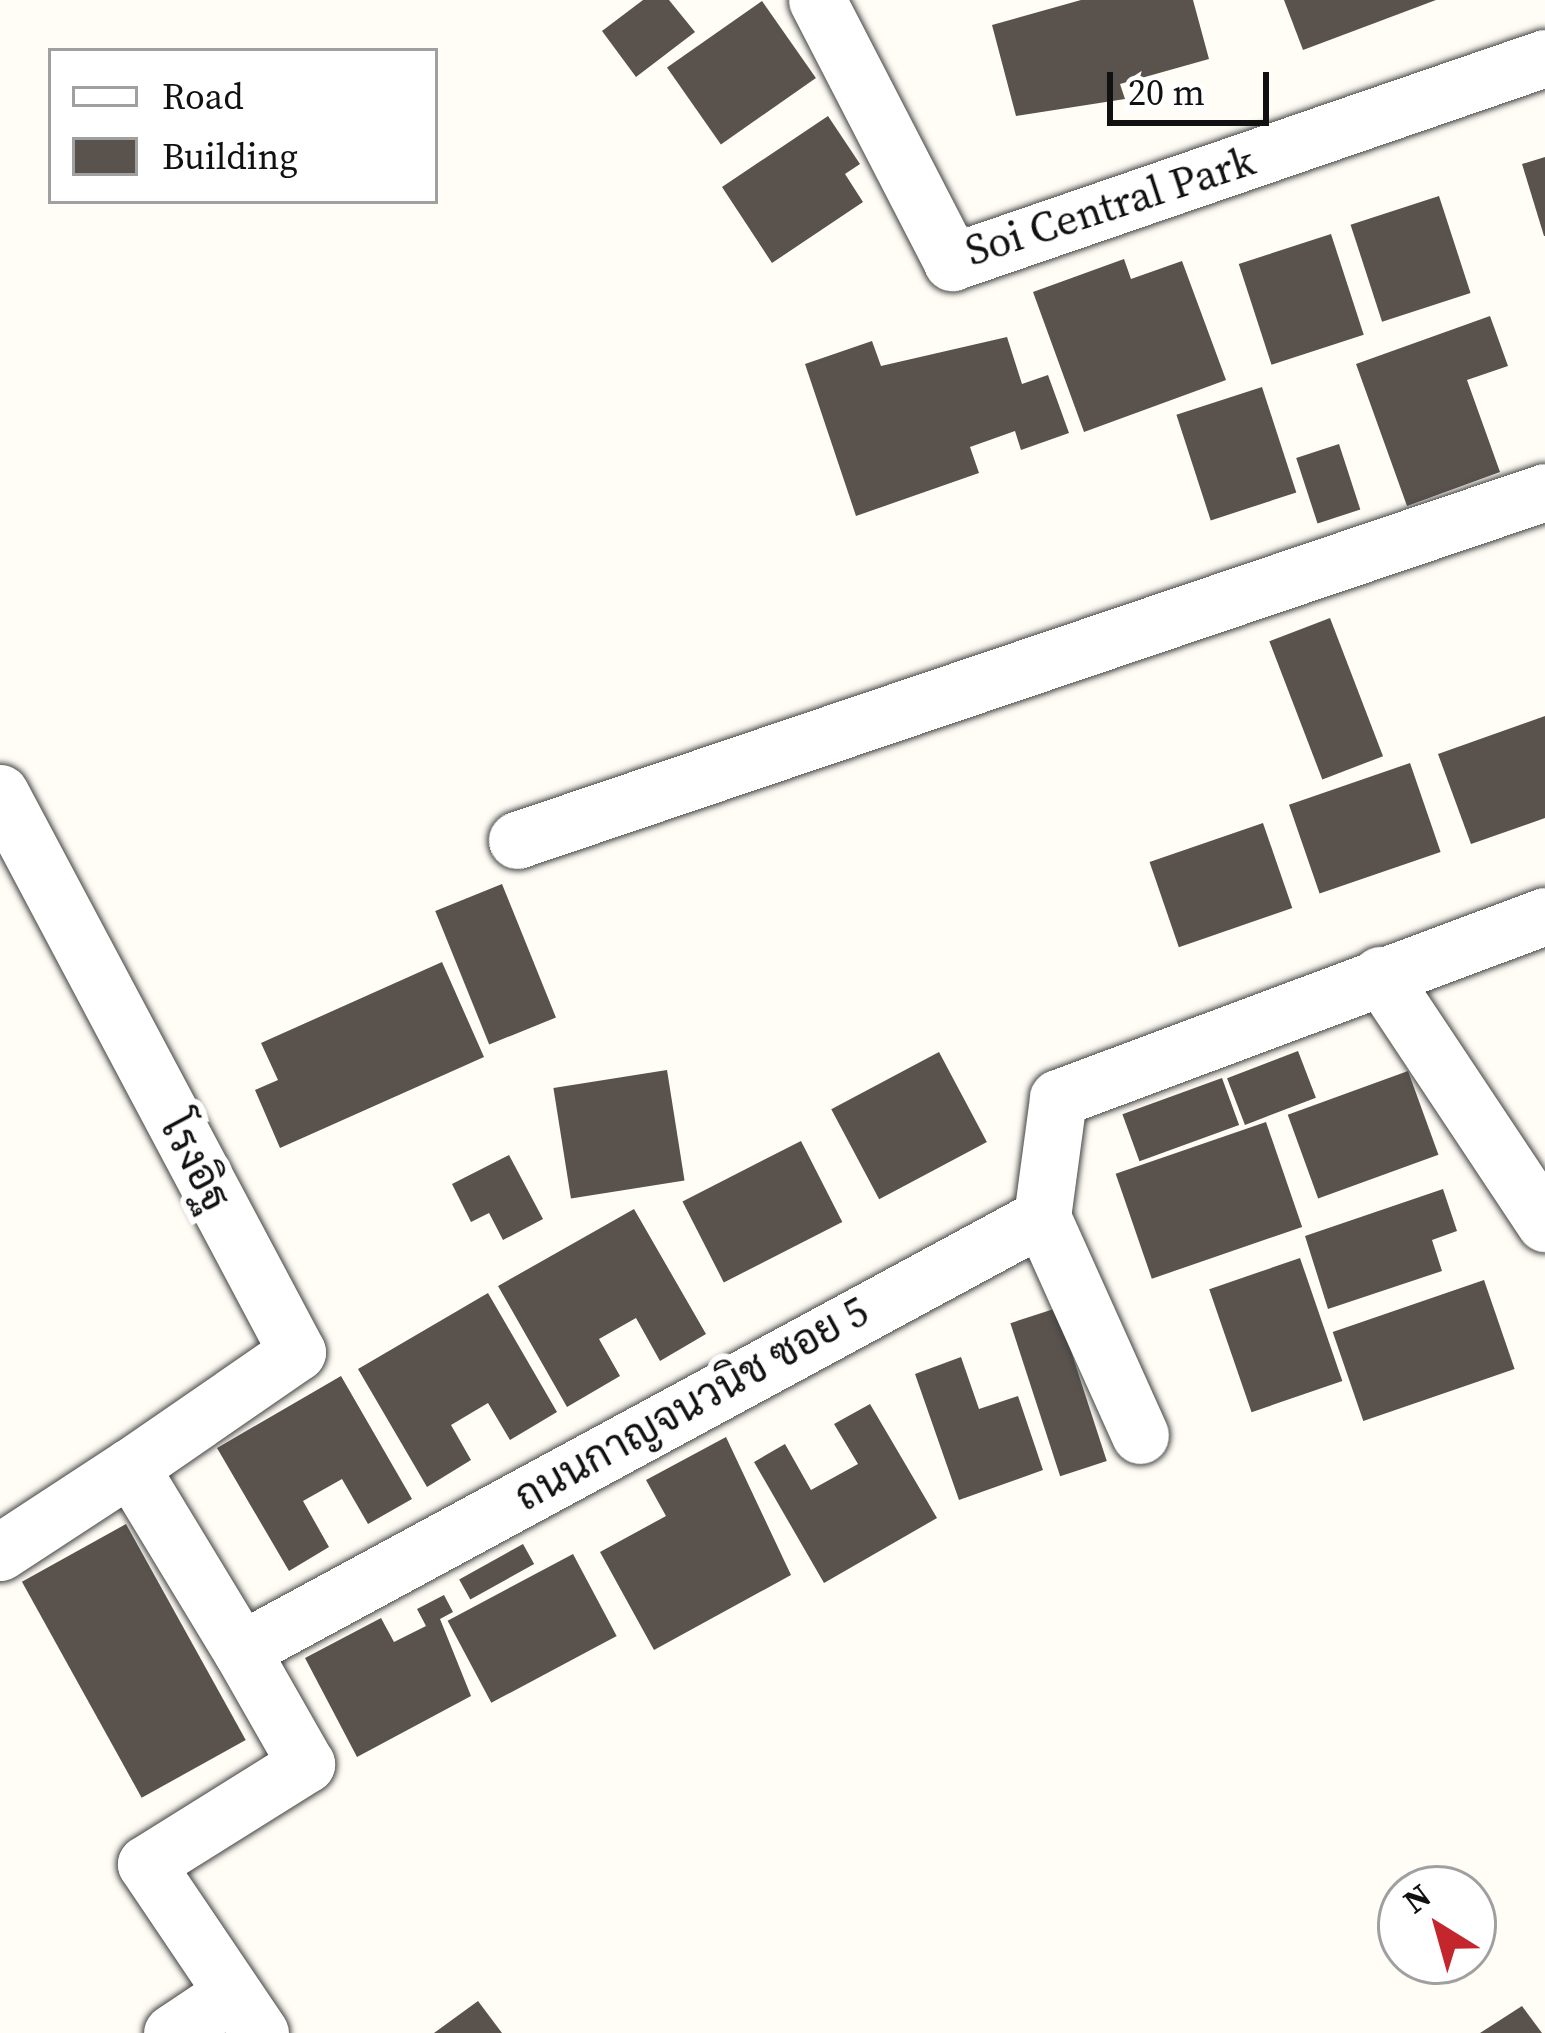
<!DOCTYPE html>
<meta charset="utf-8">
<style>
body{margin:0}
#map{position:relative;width:1545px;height:2033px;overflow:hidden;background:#fffdf5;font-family:"Source Serif 4",Sarabun,serif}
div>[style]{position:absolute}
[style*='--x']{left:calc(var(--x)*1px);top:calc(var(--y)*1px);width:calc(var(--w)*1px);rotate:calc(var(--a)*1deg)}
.building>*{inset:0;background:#5a524d;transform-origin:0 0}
.roads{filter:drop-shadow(0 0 3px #444) drop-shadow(0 0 3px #444)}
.street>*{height:57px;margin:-28.5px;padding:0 28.5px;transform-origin:28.5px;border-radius:28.5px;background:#fff}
span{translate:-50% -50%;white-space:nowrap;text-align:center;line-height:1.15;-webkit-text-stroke:12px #fff;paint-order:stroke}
.street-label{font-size:42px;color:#111}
.legend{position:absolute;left:48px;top:48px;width:390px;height:156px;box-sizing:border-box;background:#fff;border:3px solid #a0a0a0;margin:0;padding:15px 21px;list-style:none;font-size:36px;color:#111}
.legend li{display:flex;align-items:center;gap:24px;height:60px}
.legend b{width:60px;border:3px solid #a0a0a0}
.north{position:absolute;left:1377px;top:1865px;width:120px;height:120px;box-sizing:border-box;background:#fff;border:3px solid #a0a0a0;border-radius:50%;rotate:323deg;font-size:33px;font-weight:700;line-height:48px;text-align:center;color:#111}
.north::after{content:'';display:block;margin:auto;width:42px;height:54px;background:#c4262e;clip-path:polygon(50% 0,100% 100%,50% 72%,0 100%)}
.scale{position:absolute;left:1107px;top:72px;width:162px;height:54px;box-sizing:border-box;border:6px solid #111;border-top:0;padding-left:15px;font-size:36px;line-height:42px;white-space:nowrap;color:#111;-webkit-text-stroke:9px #fff;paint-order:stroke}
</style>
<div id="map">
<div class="building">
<i style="clip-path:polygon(643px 0,669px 0,695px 32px,636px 77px,602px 31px)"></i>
<i style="clip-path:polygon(1081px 0,1193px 0,1209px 59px,1120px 84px,1125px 99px,1016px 116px,992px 25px)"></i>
<i style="clip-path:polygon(1284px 0,1436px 0,1303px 50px)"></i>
<i style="left:762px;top:1px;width:94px;height:116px;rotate:55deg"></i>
<i style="clip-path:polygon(828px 116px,860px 164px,845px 174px,863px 202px,772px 263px,722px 187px)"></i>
<i style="clip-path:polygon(1545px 157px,1545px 236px,1544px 236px,1522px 164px)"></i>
<i style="left:1439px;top:196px;width:102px;height:93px;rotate:72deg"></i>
<i style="left:1331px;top:234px;width:106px;height:97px;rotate:72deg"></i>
<i style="clip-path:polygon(1124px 259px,1131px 279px,1182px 261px,1226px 380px,1084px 432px,1033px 292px)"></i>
<i style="clip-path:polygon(1490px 316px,1508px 366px,1467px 380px,1500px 472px,1407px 506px,1356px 364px)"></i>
<i style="clip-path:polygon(1007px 337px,1022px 384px,1048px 375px,1069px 433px,1021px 450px,1015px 431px,970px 447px,979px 473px,856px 516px,805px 364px,872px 341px,881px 366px)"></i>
<i style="left:1262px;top:387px;width:111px;height:90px;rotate:72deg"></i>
<i style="left:1339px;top:444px;width:69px;height:45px;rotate:72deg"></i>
<i style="left:1330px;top:618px;width:148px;height:65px;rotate:69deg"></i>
<i style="clip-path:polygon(1545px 716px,1545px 818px,1471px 844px,1438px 754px)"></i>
<i style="left:1410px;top:763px;width:94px;height:128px;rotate:71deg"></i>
<i style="left:1263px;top:823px;width:90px;height:120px;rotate:71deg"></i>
<i style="left:502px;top:884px;width:144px;height:72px;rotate:68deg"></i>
<i style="clip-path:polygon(442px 962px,484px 1057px,280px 1148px,255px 1090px,278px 1080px,261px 1043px)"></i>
<i style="left:1298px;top:1051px;width:50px;height:76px;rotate:69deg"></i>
<i style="left:939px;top:1052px;width:102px;height:122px;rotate:62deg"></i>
<i style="left:667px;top:1070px;width:112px;height:115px;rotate:81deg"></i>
<i style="left:1408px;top:1071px;width:89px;height:128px;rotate:70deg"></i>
<i style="left:1222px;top:1078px;width:50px;height:106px;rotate:70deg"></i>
<i style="left:1266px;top:1122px;width:111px;height:159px;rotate:71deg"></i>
<i style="left:801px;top:1141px;width:91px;height:133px;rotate:63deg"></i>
<i style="clip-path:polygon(509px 1155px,543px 1219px,503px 1240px,489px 1213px,471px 1222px,452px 1184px)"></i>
<i style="clip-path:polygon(1443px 1189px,1457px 1231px,1432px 1240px,1442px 1271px,1328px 1309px,1305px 1236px)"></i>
<i style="clip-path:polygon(634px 1209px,706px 1334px,660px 1361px,636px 1318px,599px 1339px,620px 1376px,567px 1407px,498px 1286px)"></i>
<i style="left:1300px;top:1258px;width:130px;height:96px;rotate:71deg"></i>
<i style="left:1484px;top:1280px;width:94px;height:160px;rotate:71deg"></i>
<i style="clip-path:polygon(488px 1293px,557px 1412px,510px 1440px,488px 1403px,451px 1425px,471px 1460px,427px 1487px,358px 1369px)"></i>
<i style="left:1057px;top:1308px;width:161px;height:49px;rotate:72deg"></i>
<i style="clip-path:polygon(961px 1357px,979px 1409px,1018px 1396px,1043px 1470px,959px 1500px,915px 1374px)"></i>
<i style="clip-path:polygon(341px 1376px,412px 1499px,368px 1524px,342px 1479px,303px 1501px,329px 1547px,289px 1571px,217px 1448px)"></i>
<i style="clip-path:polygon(870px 1404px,937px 1518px,824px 1583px,754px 1462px,785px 1444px,811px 1490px,858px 1464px,834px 1424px)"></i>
<i style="clip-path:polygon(726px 1437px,791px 1575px,654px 1650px,600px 1552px,666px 1516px,646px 1480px)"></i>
<i style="left:126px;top:1524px;width:247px;height:119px;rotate:61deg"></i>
<i style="left:523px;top:1544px;width:23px;height:73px;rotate:61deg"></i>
<i style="left:573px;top:1554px;width:93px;height:142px;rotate:62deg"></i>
<i style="clip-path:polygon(444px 1595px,453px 1612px,440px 1619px,471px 1696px,357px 1757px,305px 1658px,381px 1618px,394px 1642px,426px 1626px,417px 1609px)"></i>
<i style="clip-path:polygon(478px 2001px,502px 2033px,434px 2033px)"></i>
<i style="clip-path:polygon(1522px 2006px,1542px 2033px,1480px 2033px)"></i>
</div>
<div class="roads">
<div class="street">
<i style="--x:817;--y:0;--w:295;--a:62.7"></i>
<i style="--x:952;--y:262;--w:627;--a:-18.98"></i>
<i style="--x:0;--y:793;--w:633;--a:62.02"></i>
<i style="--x:297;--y:1352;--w:203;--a:145.4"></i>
<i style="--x:517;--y:840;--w:1085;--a:-18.7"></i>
<i style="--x:1380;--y:975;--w:298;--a:56.4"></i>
<i style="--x:1042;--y:1217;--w:239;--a:65.8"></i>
<i style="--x:0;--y:1552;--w:155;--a:-33.2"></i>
<i style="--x:130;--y:1467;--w:214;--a:58.8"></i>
<i style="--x:172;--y:2033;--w:72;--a:-33.7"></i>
<i style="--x:260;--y:2033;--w:204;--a:-124"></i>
<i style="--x:146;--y:1864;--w:189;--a:-32"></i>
<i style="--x:306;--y:1764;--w:131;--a:-119.7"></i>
<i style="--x:241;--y:1650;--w:911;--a:-28.39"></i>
<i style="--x:1042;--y:1217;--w:120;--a:-82.3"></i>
<i style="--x:1058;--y:1098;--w:520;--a:-20.49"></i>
</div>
</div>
<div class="street-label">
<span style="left:1110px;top:205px;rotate:-18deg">Soi Central Park</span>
<span style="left:196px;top:1162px;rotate:62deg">โรงอิฐ</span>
<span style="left:691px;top:1403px;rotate:-29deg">ถนนกาญจนวนิช ซอย 5</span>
</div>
<ul class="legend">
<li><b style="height:15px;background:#fff"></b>Road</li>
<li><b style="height:33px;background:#5a524d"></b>Building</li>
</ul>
<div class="north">N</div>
<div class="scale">20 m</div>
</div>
